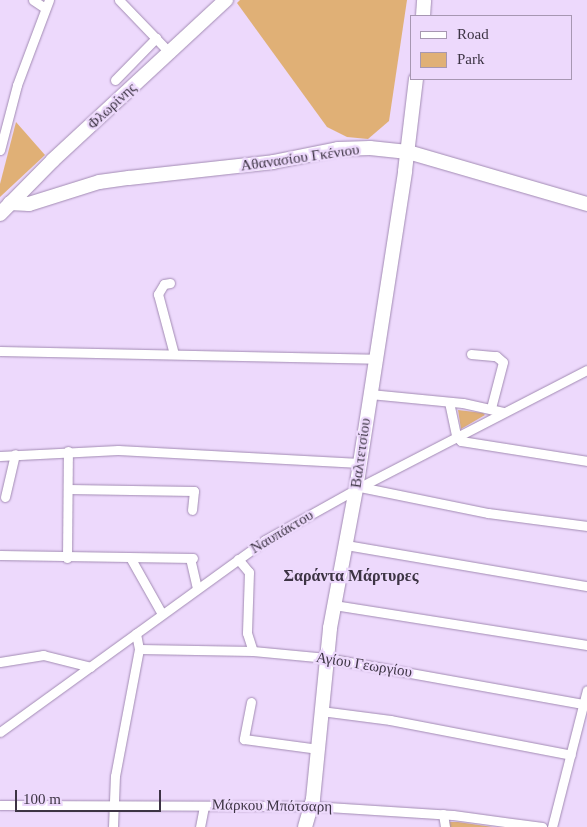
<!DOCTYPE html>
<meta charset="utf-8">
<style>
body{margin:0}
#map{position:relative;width:587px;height:827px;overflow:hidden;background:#edd9fc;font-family:"Times New Roman",serif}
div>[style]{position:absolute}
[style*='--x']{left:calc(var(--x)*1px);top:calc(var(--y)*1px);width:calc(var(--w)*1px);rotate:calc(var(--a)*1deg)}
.green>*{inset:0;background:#e0b076}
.roads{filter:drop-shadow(0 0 1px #a28bb3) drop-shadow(0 0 1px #a28bb3)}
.street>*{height:9px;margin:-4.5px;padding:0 4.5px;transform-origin:4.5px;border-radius:4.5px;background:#fff}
.secondary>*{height:14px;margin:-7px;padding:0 7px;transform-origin:7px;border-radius:7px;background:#fff}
span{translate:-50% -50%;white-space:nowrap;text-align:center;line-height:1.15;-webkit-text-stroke:4.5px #edd9fc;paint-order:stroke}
.street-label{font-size:15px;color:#3d3444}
.neighbourhood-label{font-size:16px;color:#3d3444;font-weight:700}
.legend{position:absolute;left:410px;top:15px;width:162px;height:65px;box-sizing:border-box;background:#edd9fc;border:1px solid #a797b2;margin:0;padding:6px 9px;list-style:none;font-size:15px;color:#3d3444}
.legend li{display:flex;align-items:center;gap:10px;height:25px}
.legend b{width:25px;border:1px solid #a797b2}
.scale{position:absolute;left:15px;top:790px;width:146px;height:22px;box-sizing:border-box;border:2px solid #3d3444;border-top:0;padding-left:6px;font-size:15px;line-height:18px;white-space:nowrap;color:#3d3444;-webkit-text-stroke:4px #edd9fc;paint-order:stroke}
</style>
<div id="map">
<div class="green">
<i style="clip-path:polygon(240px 0,407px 0,389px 121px,368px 139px,347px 137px,327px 127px,237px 3px)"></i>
<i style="clip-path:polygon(16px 122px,45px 155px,0 197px,0 184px)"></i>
<i style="clip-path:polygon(458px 410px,483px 413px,485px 415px,461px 429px)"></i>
<i style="clip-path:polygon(446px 822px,458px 822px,493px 827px,447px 827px)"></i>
</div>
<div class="roads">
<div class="street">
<i style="--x:33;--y:0;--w:14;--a:34"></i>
<i style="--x:119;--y:0;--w:74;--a:46.1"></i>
<i style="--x:115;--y:80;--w:59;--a:-45.7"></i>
<i style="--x:0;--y:150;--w:67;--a:-75.3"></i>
<i style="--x:17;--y:85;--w:91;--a:-69.4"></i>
<i style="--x:170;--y:283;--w:6;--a:171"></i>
<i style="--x:164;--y:284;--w:12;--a:121"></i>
<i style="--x:158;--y:294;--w:62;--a:75.1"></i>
<i style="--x:0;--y:351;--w:375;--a:1.2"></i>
<i style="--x:471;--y:354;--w:25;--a:5"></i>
<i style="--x:496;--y:356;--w:9;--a:41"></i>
<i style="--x:503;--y:362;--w:48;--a:104.6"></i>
<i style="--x:370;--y:394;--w:93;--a:5.5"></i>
<i style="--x:463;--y:403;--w:41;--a:12.7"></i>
<i style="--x:449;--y:402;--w:35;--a:78"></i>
<i style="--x:456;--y:436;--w:7;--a:45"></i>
<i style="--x:461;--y:441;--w:128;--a:9"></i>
<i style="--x:0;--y:456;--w:118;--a:-2.9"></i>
<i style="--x:118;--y:450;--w:242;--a:3.1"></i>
<i style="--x:360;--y:487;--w:131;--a:11.5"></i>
<i style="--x:488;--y:513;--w:100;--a:7.5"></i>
<i style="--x:68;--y:489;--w:126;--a:0.9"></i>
<i style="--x:194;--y:491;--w:19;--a:96"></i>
<i style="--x:5;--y:497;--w:44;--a:-76.9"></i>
<i style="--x:346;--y:545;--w:244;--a:9.7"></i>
<i style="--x:0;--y:555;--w:193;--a:0.9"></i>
<i style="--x:67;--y:558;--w:107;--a:-89.5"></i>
<i style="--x:190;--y:558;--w:31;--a:77"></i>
<i style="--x:131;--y:559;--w:63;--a:60.6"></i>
<i style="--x:238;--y:559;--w:17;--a:50"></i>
<i style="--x:249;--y:572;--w:61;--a:91.9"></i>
<i style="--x:247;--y:633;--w:19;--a:72"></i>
<i style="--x:334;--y:605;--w:256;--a:9"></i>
<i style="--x:139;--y:649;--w:114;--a:1"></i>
<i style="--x:253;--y:651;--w:74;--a:5.4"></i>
<i style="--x:327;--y:658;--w:264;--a:10.2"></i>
<i style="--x:0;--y:662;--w:44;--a:-9.2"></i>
<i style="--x:43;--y:655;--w:49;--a:14"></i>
<i style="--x:251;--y:702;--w:38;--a:101"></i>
<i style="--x:244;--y:739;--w:75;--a:7.7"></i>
<i style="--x:321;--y:711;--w:70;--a:7.4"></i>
<i style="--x:390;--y:720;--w:184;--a:10.9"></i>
<i style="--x:0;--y:732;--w:327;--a:-35.9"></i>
<i style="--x:265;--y:540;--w:109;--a:-29.2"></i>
<i style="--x:360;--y:487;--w:255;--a:-27.3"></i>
<i style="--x:0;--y:805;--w:312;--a:0.2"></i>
<i style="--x:312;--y:806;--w:141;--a:3.7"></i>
<i style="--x:453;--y:815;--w:90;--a:7.7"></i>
<i style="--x:443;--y:814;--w:13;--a:81"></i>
<i style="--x:113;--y:827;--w:51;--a:-87.8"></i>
<i style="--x:115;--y:776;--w:129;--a:-79.3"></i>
<i style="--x:139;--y:649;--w:16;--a:-101"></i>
<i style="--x:200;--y:827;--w:21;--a:-79"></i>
<i style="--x:552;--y:827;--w:141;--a:-75.7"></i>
</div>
<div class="secondary">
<i style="--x:423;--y:16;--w:16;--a:-86"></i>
<i style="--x:10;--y:203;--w:19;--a:3"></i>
<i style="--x:29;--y:204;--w:73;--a:-17.4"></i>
<i style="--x:99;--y:182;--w:30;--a:-8"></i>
<i style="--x:129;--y:178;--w:145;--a:-6.3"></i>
<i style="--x:273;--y:162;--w:66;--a:-11.3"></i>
<i style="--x:338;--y:149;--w:32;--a:-2"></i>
<i style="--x:370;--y:148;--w:38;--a:6"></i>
<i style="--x:408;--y:152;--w:186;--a:16.2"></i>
<i style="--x:0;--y:214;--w:76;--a:-45.5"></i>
<i style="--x:53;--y:160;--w:236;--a:-42.8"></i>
<i style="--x:305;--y:827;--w:29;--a:-74"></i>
<i style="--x:313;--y:799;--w:172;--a:-84.3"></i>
<i style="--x:330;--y:628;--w:141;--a:-79.4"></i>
<i style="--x:356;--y:489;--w:322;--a:-81.2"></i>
<i style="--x:405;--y:171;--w:93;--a:-83.2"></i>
</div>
</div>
<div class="street-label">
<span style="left:112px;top:106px;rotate:-43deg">Φλωρίνης</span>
<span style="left:300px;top:158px;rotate:-8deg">Αθανασίου Γκένιου</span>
<span style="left:361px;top:453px;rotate:-82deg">Βαλτετσίου</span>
<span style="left:282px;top:532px;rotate:-31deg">Ναυπάκτου</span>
<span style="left:364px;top:665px;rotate:9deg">Αγίου Γεωργίου</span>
<span style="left:272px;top:806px;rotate:1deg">Μάρκου Μπότσαρη</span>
</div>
<div class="neighbourhood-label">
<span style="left:351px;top:576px">Σαράντα Μάρτυρες</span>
</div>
<ul class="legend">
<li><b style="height:6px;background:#fff"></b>Road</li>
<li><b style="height:14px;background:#e0b076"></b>Park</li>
</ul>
<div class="scale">100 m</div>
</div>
